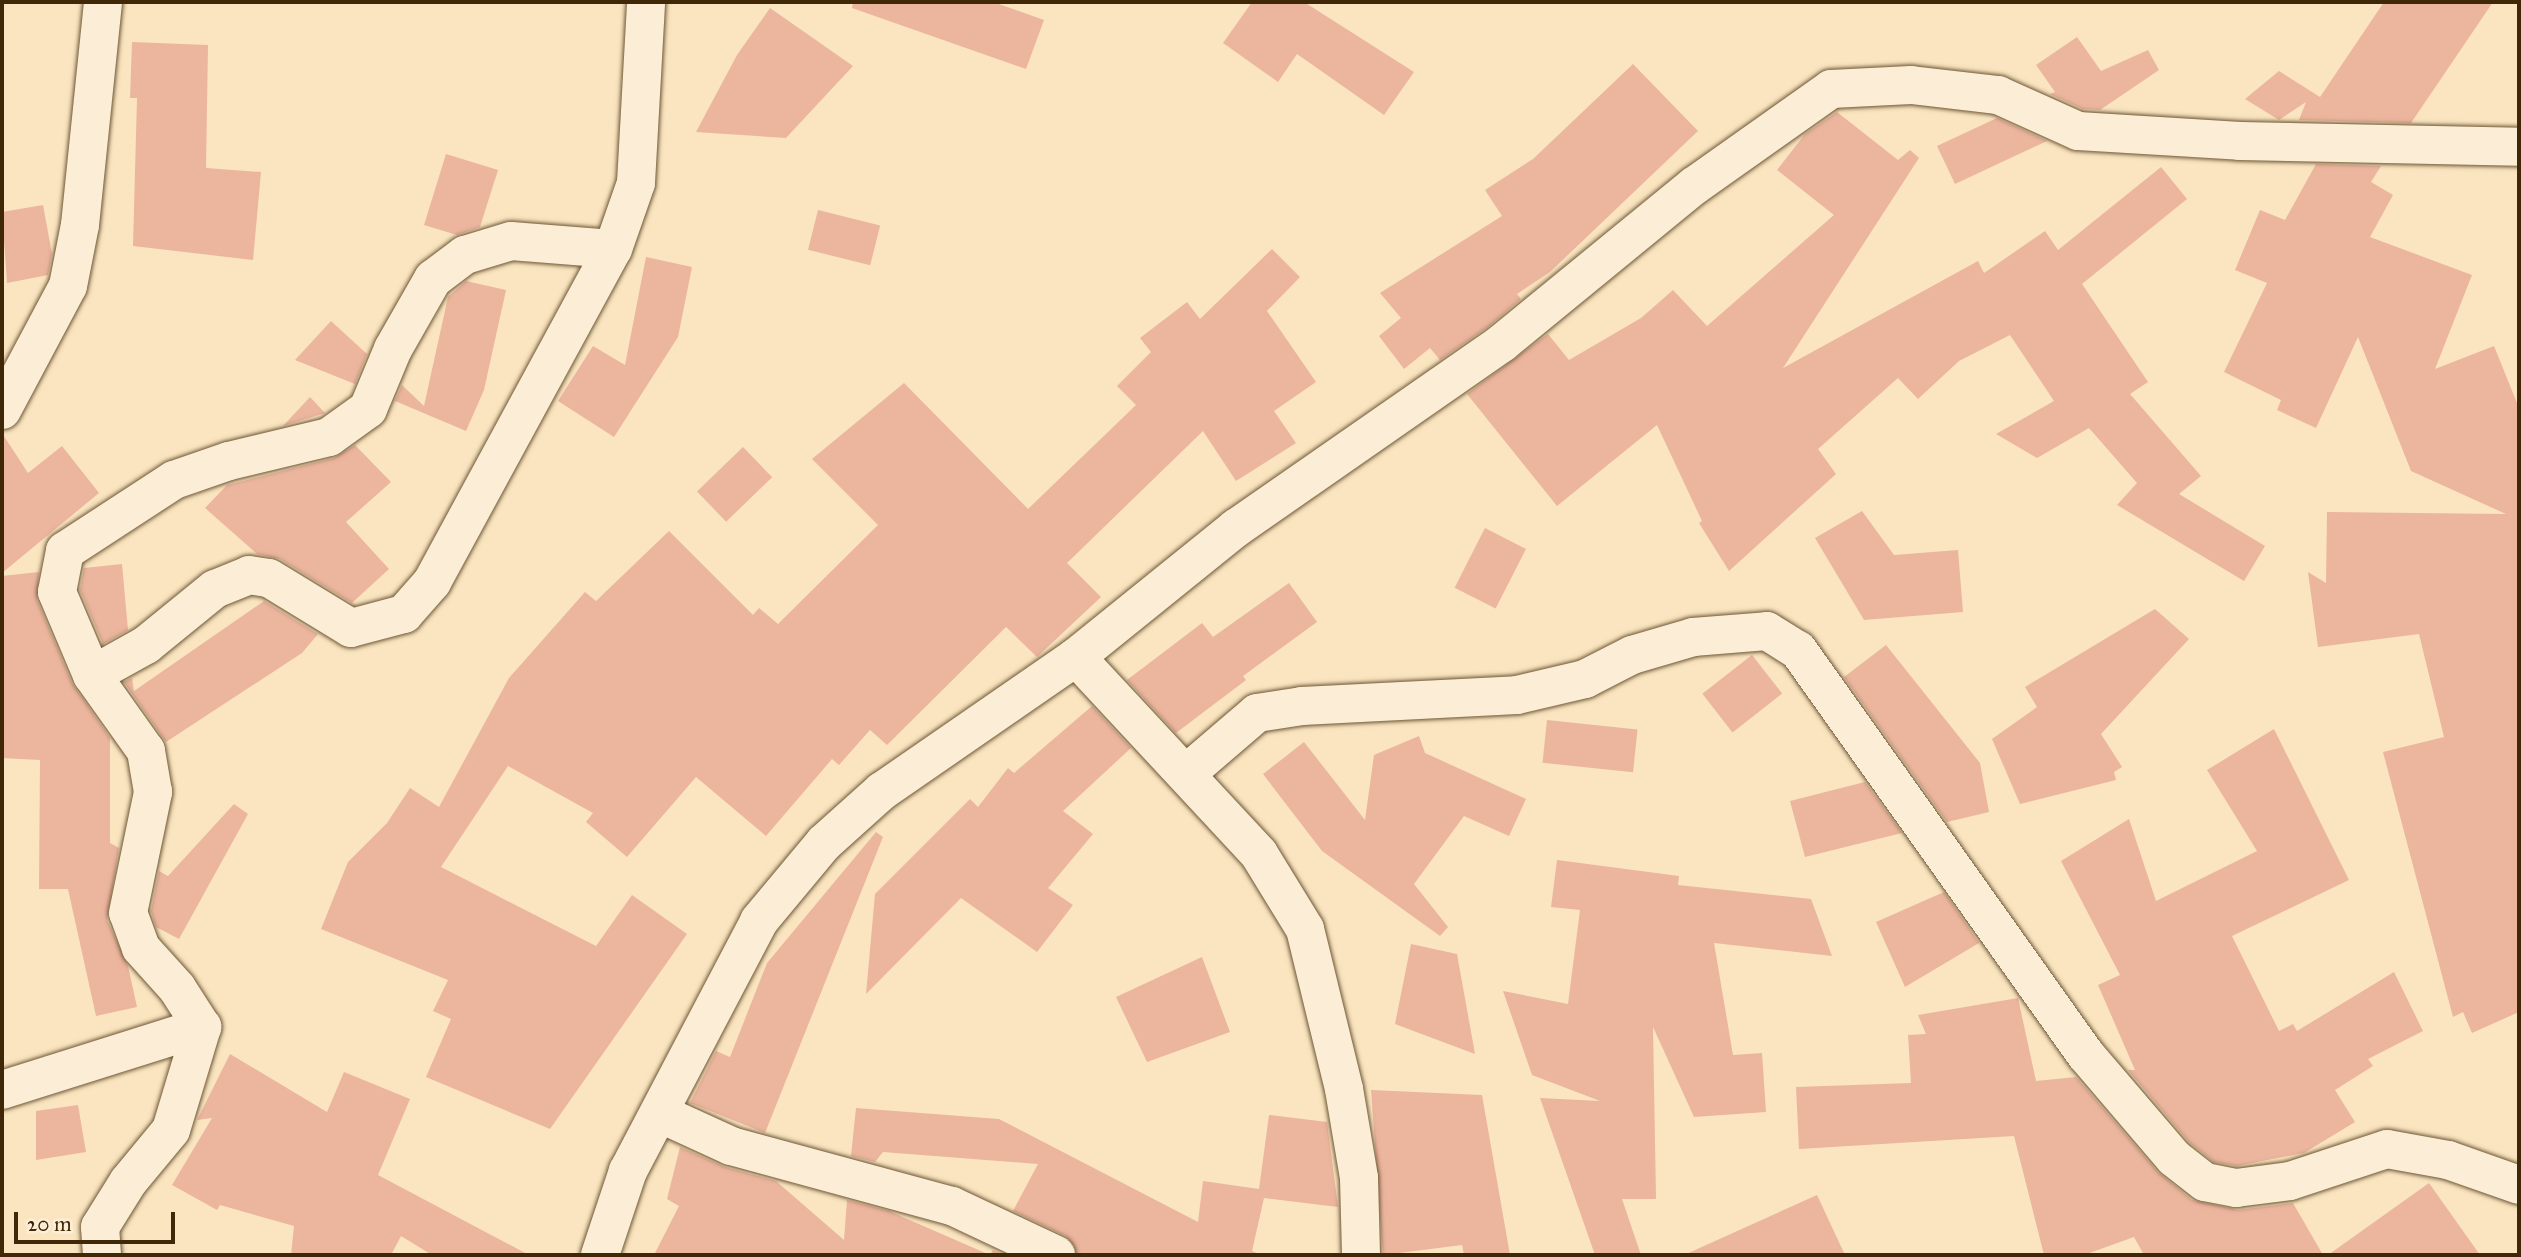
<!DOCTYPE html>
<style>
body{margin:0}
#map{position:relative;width:2521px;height:1257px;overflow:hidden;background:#fae5c0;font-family:"IM FELL Great Primer",serif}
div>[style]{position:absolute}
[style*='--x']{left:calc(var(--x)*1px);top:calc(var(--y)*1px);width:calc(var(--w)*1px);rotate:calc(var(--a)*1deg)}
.building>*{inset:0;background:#ecb59e;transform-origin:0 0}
.roads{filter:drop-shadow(0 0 2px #6e5635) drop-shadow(0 0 2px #6e5635)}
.street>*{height:38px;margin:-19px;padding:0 19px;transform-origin:19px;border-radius:19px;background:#fceed6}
span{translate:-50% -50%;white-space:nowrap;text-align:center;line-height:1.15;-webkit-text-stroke:5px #fceed6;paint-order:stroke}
.frame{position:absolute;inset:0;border:4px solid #402707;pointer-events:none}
.scale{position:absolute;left:14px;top:1212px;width:161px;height:32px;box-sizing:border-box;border:4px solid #402707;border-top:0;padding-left:9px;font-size:21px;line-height:24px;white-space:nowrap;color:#402707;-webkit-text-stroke:5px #fceed6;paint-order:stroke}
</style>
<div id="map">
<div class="building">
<i style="clip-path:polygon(853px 2px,993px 2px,1044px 20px,1026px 69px,852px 8px)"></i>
<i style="clip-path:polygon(1252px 2px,1304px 2px,1414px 72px,1384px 115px,1297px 54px,1278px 82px,1223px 43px)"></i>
<i style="clip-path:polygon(2384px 2px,2493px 2px,2411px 123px,2299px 120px,2306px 102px,2279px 120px,2245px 99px,2279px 71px,2320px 97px)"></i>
<i style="clip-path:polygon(770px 8px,853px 66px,786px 138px,696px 132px,737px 55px)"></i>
<i style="clip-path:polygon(2077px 37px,2101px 71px,2148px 50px,2159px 70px,2100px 110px,2083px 109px,2050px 94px,2055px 92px,2036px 65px)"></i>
<i style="clip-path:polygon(132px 42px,208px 45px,206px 168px,261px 172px,253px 260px,133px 246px,137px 98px,130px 98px)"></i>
<i style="clip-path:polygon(1633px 64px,1698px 131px,1550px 272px,1517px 294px,1521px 299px,1489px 326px,1440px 360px,1430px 348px,1404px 369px,1379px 336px,1401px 318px,1380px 293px,1502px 216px,1485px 190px,1533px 159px)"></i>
<i style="clip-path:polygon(1837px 112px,1898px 160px,1910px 150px,1919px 158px,1783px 368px,1978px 261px,1984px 273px,2045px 231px,2058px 250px,2161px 167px,2187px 199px,2082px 284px,2148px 382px,2130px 394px,2201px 476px,2179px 494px,2265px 546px,2244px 581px,2117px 505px,2137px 483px,2089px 428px,2037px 458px,1996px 434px,2054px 401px,2010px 335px,1959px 361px,1918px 399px,1898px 378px,1818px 449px,1836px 474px,1729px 571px,1699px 523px,1702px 521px,1657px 425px,1557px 506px,1467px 394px,1548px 334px,1569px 360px,1641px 318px,1673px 290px,1707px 326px,1834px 215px,1777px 170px,1805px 134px)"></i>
<i style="clip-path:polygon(1997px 118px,2047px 141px,1955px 184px,1937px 146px)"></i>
<i style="clip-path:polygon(446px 154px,498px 170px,480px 227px,457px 235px,424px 225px)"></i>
<i style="clip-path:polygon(2316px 164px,2381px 166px,2371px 182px,2393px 195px,2370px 237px,2472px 275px,2435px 369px,2494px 346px,2519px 408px,2519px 1012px,2472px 1033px,2463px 1012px,2453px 1017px,2383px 752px,2444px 737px,2419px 634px,2318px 647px,2308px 572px,2326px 583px,2327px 512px,2506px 514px,2411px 471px,2358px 337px,2316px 428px,2277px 410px,2281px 400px,2224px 372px,2267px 283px,2235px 270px,2260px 210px,2285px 220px)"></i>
<i style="clip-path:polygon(43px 205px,52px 254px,48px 275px,7px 283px,2px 212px)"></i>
<i style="left:818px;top:210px;width:64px;height:41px;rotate:14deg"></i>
<i style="clip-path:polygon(1272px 249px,1300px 277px,1267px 311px,1316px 382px,1274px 411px,1296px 443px,1236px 481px,1203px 431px,1067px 563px,1101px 597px,1037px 657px,1006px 627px,887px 745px,870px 730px,839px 765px,832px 759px,766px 836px,696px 777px,627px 857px,586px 822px,593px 813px,508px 766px,441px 867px,596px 946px,632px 895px,687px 934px,550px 1129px,426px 1077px,451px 1019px,433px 1011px,448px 980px,321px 929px,348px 862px,387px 823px,410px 788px,439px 807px,509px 678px,585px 592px,596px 601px,669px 531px,753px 615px,759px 608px,778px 624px,878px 525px,812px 459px,904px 383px,1028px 509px,1136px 405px,1117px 386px,1151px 352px,1140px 338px,1187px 302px,1200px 319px)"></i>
<i style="clip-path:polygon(646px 257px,692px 267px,678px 337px,614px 437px,558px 401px,593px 346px,625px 365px)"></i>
<i style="clip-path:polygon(466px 281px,506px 290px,484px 390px,466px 431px,395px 401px,402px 385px,424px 406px,448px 297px)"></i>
<i style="clip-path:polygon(331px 321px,367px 354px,355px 384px,295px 360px)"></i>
<i style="clip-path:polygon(310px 397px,325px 413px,283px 426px)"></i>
<i style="clip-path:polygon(2px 433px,28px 473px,62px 446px,99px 493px,2px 573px)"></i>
<i style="clip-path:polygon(355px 445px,391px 482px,346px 522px,389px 569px,352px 603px,280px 559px,257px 554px,205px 508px,227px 485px,334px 458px)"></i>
<i style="left:743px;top:447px;width:42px;height:64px;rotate:46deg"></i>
<i style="clip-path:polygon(1862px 511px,1894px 555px,1958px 550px,1963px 612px,1864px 620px,1815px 538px)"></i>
<i style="left:1485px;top:528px;width:46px;height:67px;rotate:27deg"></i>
<i style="clip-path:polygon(122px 564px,128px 630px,103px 644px,80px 590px,84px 568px)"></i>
<i style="clip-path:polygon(39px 572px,37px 600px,72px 683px,110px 738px,110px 843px,119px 848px,107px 920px,128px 966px,137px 1007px,96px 1016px,68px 889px,39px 889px,40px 760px,2px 758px,2px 576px)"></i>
<i style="clip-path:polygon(1289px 583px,1317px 622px,1243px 676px,1246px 680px,1176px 733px,1127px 680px,1202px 623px,1213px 637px)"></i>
<i style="clip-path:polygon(264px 601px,318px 634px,302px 653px,166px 742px,124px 682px,132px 678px,134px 691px)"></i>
<i style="clip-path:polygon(2155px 609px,2189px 639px,2101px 734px,2122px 767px,2114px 772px,2116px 780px,2020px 804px,1992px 739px,2037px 707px,2025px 687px)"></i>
<i style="clip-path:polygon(1886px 645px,1980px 763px,1989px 812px,1947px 822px,1844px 677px)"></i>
<i style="left:1752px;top:655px;width:49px;height:63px;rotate:52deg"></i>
<i style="clip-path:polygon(1092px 706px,1131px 748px,1063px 811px,1093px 834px,1048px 888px,1073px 905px,1037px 952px,961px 898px,866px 994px,875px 894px,970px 799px,978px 807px,1008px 768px,1014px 773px)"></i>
<i style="left:1547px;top:720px;width:91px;height:43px;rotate:6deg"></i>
<i style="clip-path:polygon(2274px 729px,2349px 880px,2232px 936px,2279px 1031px,2293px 1024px,2297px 1031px,2394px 972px,2423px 1031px,2368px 1059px,2373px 1066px,2335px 1090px,2355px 1122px,2304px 1153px,2237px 1166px,2214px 1162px,2189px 1142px,2128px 1070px,2135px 1070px,2098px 985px,2120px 975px,2061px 861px,2129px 819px,2156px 901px,2257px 851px,2207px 770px)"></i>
<i style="clip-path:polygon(1419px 736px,1425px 753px,1526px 799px,1509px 836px,1464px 816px,1414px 884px,1448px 927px,1440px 936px,1322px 851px,1263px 774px,1304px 742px,1365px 820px,1374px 755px)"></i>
<i style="clip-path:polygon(1865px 782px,1902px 833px,1805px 857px,1790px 801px)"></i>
<i style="clip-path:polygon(234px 804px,248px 814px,179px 939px,156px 927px,151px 911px,159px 871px,168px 876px)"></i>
<i style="clip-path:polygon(876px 832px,883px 837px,765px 1133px,690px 1103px,716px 1051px,730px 1057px,767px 963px)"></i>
<i style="clip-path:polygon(1557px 860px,1679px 876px,1678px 885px,1811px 899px,1832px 956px,1714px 943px,1733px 1055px,1762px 1053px,1766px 1112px,1694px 1117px,1653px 1027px,1656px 1199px,1622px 1199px,1641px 1255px,1595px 1255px,1540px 1098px,1600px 1101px,1532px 1075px,1503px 991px,1568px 1004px,1580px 910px,1551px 907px)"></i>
<i style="clip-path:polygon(1944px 892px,1979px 943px,1905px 987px,1876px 922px)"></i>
<i style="clip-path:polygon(1411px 944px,1457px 954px,1475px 1054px,1395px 1024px)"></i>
<i style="clip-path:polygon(1202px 957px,1230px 1032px,1147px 1062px,1116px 997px)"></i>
<i style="clip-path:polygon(2018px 998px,2036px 1081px,2076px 1077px,2158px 1172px,2192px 1200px,2238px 1210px,2293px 1203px,2323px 1255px,2144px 1255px,2134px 1237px,2084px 1255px,2044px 1255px,2014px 1136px,1799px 1149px,1796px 1087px,1911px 1083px,1908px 1035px,1926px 1034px,1918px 1015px)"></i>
<i style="clip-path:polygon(230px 1054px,327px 1112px,344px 1072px,410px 1099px,378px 1175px,529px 1255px,432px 1255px,401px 1236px,391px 1255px,291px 1255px,294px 1226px,220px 1205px,217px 1210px,172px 1185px,212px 1118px,197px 1120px)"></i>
<i style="clip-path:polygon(1371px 1090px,1482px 1095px,1510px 1255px,1464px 1255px,1462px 1245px,1383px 1255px)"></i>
<i style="clip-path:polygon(78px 1105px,86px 1152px,36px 1160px,36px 1111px)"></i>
<i style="clip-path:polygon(856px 1108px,999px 1119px,1198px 1222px,1203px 1181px,1259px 1189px,1269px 1115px,1327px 1122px,1338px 1207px,1264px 1198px,1252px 1251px,1261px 1255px,1078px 1255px,1066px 1236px,1013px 1211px,1038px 1164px,883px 1152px,875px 1162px,851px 1156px)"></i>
<i style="clip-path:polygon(680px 1147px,725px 1167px,776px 1181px,844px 1240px,847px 1200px,889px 1211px,990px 1255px,993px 1250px,1005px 1255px,654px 1255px,679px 1206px,667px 1199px)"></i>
<i style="clip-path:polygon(2429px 1183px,2480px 1255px,2328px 1255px)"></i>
<i style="clip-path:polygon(1817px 1195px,1845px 1255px,1684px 1255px)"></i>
</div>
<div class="roads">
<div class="street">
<i style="--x:2;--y:410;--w:140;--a:-62"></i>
<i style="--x:68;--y:286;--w:62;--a:-78.9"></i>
<i style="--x:80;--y:225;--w:224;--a:-84.1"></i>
<i style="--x:1076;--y:657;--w:269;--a:47.1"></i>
<i style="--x:1259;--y:854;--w:88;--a:58.5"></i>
<i style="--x:1305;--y:929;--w:165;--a:76.3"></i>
<i style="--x:1344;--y:1089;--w:90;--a:80.4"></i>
<i style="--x:1359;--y:1178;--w:77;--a:88.5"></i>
<i style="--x:92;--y:675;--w:62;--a:-29.1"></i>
<i style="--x:146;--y:645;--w:89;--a:-39.1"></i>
<i style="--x:215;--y:589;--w:37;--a:-22"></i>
<i style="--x:249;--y:575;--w:20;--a:9"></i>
<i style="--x:269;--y:578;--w:96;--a:31.4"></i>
<i style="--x:351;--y:628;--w:55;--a:-14.8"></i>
<i style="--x:404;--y:614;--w:43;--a:-48.8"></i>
<i style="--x:432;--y:582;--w:379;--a:-61.5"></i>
<i style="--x:613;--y:249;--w:70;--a:-70.8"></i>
<i style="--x:636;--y:183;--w:181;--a:-86.8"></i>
<i style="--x:1187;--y:773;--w:92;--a:-40.6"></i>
<i style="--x:1257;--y:713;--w:46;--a:-8.8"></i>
<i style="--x:1302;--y:706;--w:215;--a:-2.9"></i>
<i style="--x:1517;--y:695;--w:70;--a:-13.2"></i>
<i style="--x:1585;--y:679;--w:53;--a:-27.1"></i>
<i style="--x:1632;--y:655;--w:64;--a:-16.4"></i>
<i style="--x:1693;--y:637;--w:74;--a:-4.6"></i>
<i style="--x:1767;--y:631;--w:36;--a:32"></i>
<i style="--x:1798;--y:650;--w:497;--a:54.6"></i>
<i style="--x:2086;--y:1055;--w:135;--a:49.5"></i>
<i style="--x:2174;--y:1158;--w:39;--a:38"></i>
<i style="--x:2205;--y:1182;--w:32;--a:11"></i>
<i style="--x:2236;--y:1188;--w:54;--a:-7.4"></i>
<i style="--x:2290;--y:1181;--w:102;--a:-18.3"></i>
<i style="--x:2387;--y:1149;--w:62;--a:10.2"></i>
<i style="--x:2448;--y:1160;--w:75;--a:19.4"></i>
<i style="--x:2;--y:1090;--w:210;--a:-17.5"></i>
<i style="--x:659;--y:1113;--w:79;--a:24.6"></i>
<i style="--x:731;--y:1146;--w:229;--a:15.2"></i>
<i style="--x:952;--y:1206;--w:115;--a:25.2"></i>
<i style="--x:102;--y:1255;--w:28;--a:-94"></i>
<i style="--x:100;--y:1227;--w:53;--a:-58.1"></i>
<i style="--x:128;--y:1182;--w:67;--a:-50.4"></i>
<i style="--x:171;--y:1130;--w:108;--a:-73.2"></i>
<i style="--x:202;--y:1027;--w:46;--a:-122.7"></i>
<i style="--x:177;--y:988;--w:54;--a:-132"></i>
<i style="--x:141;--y:948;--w:37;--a:-110"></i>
<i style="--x:128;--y:913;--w:124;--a:-78.3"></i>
<i style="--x:153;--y:792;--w:42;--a:-99.7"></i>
<i style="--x:146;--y:751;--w:93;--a:-125.4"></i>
<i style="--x:92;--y:675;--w:90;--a:-112.9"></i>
<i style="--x:57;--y:592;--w:42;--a:-79"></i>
<i style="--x:65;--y:551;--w:130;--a:-33.1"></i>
<i style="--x:174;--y:480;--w:58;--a:-19.1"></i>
<i style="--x:229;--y:461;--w:103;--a:-13.5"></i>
<i style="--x:329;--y:437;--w:48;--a:-35.7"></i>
<i style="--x:368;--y:409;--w:65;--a:-67.4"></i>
<i style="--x:393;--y:349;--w:81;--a:-60.3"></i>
<i style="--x:433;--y:279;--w:40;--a:-37"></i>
<i style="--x:465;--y:255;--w:48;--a:-16.9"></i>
<i style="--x:511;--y:241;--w:102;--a:4.5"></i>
<i style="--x:600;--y:1255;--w:89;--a:-71.6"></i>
<i style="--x:628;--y:1171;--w:282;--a:-62.3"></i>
<i style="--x:759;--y:921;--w:102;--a:-50.2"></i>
<i style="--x:824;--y:843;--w:78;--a:-41.9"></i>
<i style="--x:882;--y:791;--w:236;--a:-34.6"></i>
<i style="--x:1076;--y:657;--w:206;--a:-38.9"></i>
<i style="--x:1236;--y:528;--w:324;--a:-34.8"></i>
<i style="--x:1502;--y:343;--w:248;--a:-39.3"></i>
<i style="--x:1694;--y:186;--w:168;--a:-35.3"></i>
<i style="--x:1831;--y:89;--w:80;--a:-2.9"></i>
<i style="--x:1911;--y:85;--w:88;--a:6.6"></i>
<i style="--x:1998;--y:95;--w:88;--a:24.2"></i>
<i style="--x:2078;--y:131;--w:162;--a:3.5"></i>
<i style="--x:2240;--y:141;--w:279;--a:1.2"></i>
</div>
</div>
<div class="frame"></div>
<div class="scale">20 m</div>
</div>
